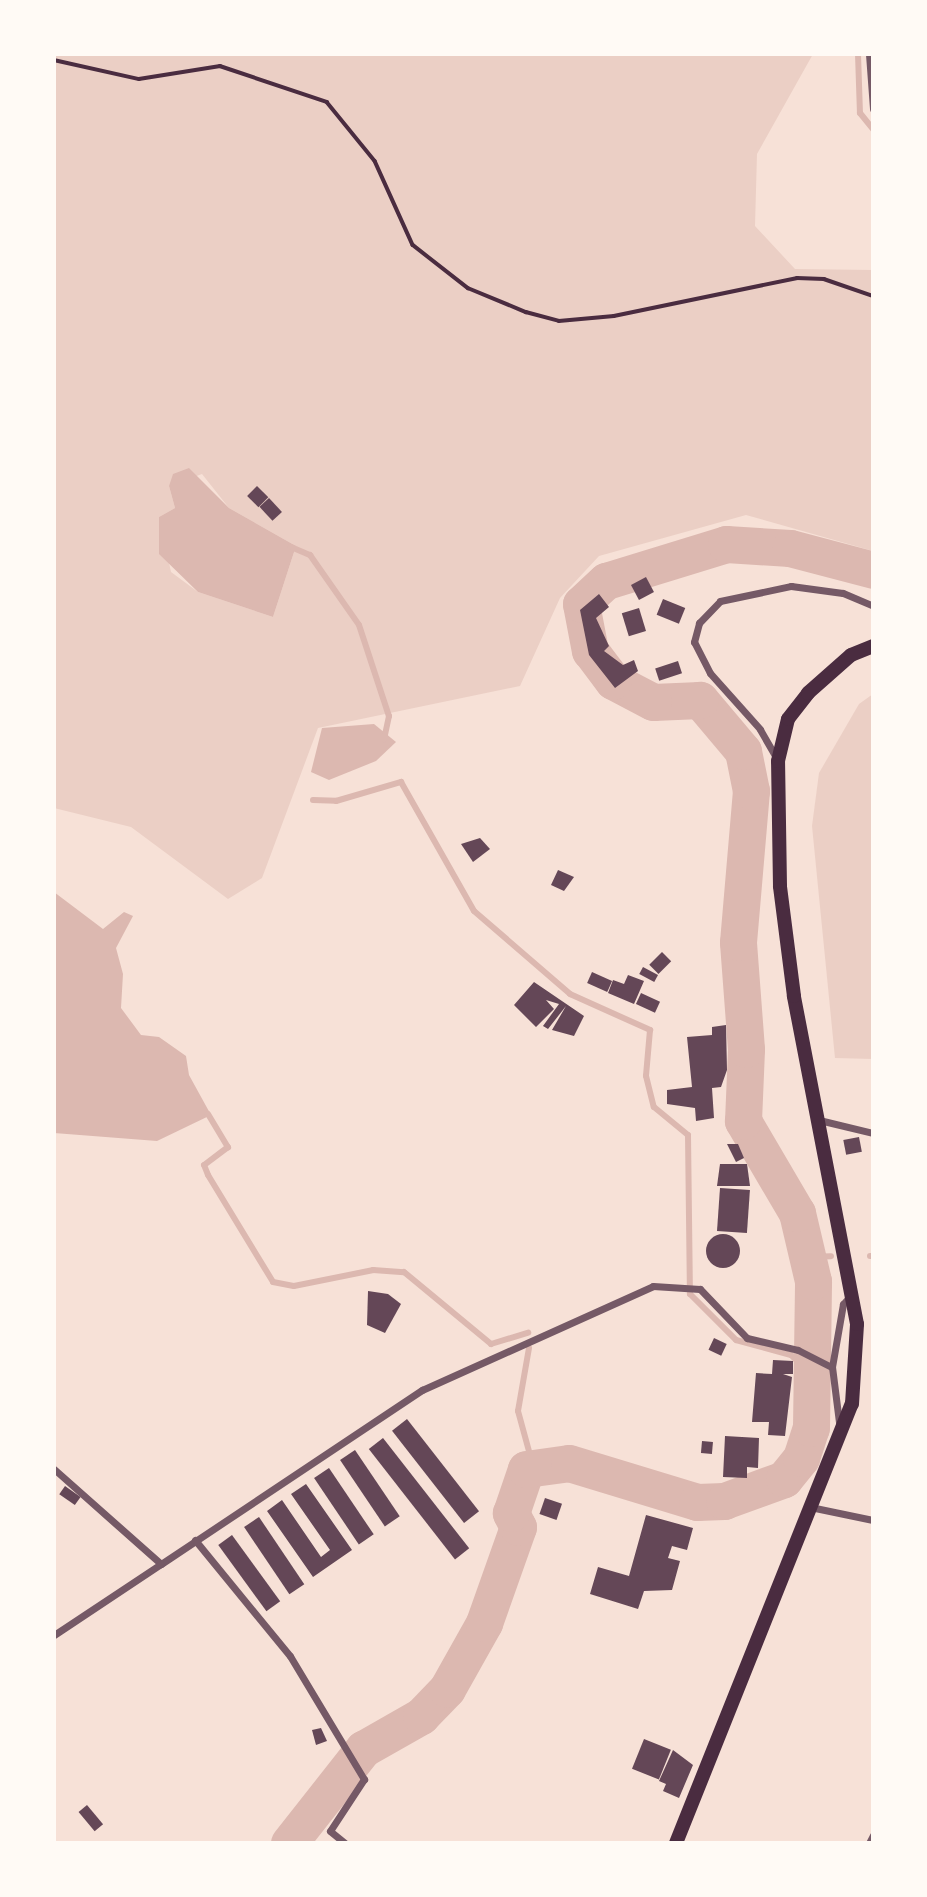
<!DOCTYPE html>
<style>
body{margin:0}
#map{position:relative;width:927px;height:1897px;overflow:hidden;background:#f7e1d7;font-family:"Varela Round",sans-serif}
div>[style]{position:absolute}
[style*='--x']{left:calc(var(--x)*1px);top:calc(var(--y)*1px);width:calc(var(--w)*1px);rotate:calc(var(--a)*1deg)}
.green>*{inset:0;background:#ebcfc5}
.water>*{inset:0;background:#dcb8b0}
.stream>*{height:6px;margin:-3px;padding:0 3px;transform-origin:3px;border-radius:3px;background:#dcb8b0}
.river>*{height:37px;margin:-18.5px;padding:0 18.5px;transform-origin:18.5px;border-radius:18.5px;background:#dcb8b0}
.building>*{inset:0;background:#644757;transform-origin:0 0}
.round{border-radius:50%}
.path>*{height:3.5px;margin:-1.75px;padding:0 1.75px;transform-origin:1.75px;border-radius:1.75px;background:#4a2c40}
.minor>*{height:7px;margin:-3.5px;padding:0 3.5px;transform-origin:3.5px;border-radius:3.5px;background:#755966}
.secondary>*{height:14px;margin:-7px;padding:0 7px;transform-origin:7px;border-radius:7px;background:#4a2c40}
span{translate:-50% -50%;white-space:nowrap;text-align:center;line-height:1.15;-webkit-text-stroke:5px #fffaf5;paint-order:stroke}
.frame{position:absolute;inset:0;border:56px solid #fffaf5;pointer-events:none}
</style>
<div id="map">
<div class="green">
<i style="clip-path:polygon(evenodd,54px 54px,813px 54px,757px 154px,755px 226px,795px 269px,873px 270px,873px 551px,746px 515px,599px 556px,560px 598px,520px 686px,318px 728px,262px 878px,228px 899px,131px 827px,54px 808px,54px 54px,202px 474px,229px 508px,296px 546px,273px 617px,198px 592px,171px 572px,159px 517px,175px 508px,169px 486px,202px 474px)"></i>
<i style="clip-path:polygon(873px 694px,873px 1059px,835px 1058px,812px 826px,819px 773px,859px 704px)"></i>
</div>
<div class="water">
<i style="clip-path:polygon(189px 468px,229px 508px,296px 546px,273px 617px,198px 592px,159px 554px,159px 517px,175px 508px,169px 486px,173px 474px)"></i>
<i style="clip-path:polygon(374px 724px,396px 742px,376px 761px,329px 780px,311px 772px,322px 728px)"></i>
<i style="clip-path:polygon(54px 892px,103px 929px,124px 912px,133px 916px,116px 948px,123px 974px,121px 1008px,141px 1035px,159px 1037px,186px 1056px,189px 1075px,211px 1115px,157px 1141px,54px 1133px)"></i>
</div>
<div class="stream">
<i style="--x:858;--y:54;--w:59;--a:88.1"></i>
<i style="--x:860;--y:113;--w:21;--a:51"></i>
<i style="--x:291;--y:547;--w:21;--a:23"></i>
<i style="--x:310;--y:555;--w:85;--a:55"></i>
<i style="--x:359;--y:625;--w:96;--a:71.8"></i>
<i style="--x:389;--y:716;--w:24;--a:102"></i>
<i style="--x:313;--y:800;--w:23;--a:2"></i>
<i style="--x:336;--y:801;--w:68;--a:-16.3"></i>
<i style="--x:401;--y:782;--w:148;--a:60.5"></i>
<i style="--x:474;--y:911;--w:127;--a:40.8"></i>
<i style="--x:570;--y:994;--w:88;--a:24.2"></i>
<i style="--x:650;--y:1030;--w:46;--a:95"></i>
<i style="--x:646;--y:1076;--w:32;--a:76"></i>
<i style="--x:654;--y:1107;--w:44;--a:39.5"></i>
<i style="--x:688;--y:1135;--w:159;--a:89.3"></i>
<i style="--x:690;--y:1294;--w:65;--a:45"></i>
<i style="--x:736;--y:1340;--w:57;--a:15.3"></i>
<i style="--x:791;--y:1355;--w:30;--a:45"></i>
<i style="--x:208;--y:1114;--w:39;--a:59"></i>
<i style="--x:228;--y:1147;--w:30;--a:143"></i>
<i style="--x:204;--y:1165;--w:11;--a:68"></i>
<i style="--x:208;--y:1175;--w:125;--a:58.7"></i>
<i style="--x:273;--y:1282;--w:21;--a:11"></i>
<i style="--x:294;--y:1286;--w:81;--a:-11.4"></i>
<i style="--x:373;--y:1270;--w:31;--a:4"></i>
<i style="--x:404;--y:1272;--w:113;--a:39.6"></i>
<i style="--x:491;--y:1344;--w:39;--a:-17"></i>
<i style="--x:870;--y:1256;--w:3;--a:0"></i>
<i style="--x:808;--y:1257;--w:23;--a:-2"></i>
<i style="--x:529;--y:1348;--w:64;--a:99.9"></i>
<i style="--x:518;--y:1411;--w:57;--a:74.7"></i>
<i style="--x:307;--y:1843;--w:69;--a:-63.4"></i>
<i style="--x:338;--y:1781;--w:105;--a:-38.1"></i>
</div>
<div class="river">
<i style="--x:289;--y:1843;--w:120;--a:-51.8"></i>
<i style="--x:363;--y:1749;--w:67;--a:-29.6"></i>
<i style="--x:421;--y:1716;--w:37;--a:-46"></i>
<i style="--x:447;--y:1689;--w:76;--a:-60.7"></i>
<i style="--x:484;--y:1623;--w:102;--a:-70.5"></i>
<i style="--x:518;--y:1527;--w:16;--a:-117"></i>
<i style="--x:511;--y:1513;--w:46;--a:-71.2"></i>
<i style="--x:526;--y:1469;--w:43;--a:-7.9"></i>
<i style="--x:569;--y:1463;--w:134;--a:16.9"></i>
<i style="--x:697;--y:1502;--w:27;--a:-2"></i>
<i style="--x:724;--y:1501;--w:64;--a:-20.1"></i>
<i style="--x:784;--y:1479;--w:27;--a:-51"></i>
<i style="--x:801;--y:1458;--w:32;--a:-72"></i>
<i style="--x:811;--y:1428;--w:147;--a:-89.2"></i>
<i style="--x:813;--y:1281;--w:70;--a:-103.2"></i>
<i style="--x:797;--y:1213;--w:107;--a:-120.4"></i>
<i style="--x:743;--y:1121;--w:72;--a:-87.6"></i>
<i style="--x:746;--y:1049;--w:107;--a:-94.3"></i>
<i style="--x:738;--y:942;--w:152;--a:-85.1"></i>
<i style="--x:751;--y:791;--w:41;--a:-101.3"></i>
<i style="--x:743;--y:751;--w:67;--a:-130.1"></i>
<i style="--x:700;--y:700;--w:47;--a:177.6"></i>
<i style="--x:653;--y:702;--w:45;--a:-152.3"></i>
<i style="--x:613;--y:681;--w:38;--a:-127"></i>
<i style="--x:590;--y:651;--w:48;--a:-100.8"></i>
<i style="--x:581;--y:604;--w:34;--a:-43"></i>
<i style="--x:606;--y:581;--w:126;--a:-17.1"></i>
<i style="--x:726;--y:544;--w:64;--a:3.6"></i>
<i style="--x:790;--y:548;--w:86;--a:14.8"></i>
</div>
<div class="building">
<i style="left:257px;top:486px;width:16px;height:14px;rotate:45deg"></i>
<i style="left:269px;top:498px;width:19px;height:13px;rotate:47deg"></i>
<i style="left:646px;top:577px;width:17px;height:17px;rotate:62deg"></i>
<i style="clip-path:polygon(599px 594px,609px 607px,596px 618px,609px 646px,604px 651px,623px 665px,634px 660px,638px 671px,615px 688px,589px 655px,580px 610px)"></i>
<i style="left:663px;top:599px;width:24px;height:17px;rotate:22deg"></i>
<i style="left:639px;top:608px;width:24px;height:18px;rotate:73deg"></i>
<i style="left:678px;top:661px;width:13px;height:24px;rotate:72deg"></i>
<i style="clip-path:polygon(480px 838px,490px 849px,473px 862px,461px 844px)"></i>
<i style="clip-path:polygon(558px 870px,574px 877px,564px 891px,551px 885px)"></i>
<i style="left:662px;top:952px;width:13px;height:18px;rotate:45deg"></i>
<i style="left:643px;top:967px;width:17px;height:8px;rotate:28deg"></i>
<i style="left:592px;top:972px;width:22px;height:12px;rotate:24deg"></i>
<i style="clip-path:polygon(628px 975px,644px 981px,634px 1004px,608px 993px,613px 980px,624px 984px)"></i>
<i style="clip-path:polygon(534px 982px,584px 1016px,574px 1036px,552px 1030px,566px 1006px,548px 1029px,543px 1026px,559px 1004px,546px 1000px,554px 1009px,536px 1027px,514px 1005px)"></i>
<i style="left:641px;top:993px;width:21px;height:12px;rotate:25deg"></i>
<i style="clip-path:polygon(726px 1025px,727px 1070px,721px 1087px,712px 1088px,714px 1118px,696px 1121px,695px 1108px,667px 1104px,667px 1090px,692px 1087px,687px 1037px,712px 1035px,712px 1027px)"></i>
<i style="left:859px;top:1137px;width:15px;height:16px;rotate:79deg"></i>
<i style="clip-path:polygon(727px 1144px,738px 1144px,744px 1158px,736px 1162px)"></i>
<i style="clip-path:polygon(720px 1164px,747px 1164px,750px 1186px,717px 1186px)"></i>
<i style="left:720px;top:1188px;width:30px;height:43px;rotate:4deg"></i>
<i class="round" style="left:706px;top:1234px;width:34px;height:34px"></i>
<i style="clip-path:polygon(368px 1291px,388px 1294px,401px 1304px,385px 1333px,367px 1325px)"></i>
<i style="left:714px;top:1338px;width:14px;height:13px;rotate:25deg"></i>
<i style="clip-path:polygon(773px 1360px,793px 1361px,793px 1374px,783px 1374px,792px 1377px,785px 1436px,768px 1435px,769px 1422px,752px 1422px,756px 1373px,772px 1374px)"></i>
<i style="left:407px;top:1419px;width:117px;height:19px;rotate:52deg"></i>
<i style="clip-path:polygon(725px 1436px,759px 1438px,758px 1468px,747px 1467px,747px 1478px,723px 1477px)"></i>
<i style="left:383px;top:1438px;width:140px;height:18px;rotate:52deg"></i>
<i style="left:702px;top:1441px;width:11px;height:12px;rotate:5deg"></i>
<i style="left:355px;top:1450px;width:80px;height:18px;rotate:56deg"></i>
<i style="left:329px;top:1468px;width:80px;height:18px;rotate:56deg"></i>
<i style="clip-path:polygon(306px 1484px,352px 1550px,313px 1577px,267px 1511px,282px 1500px,321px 1557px,330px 1550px,291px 1494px)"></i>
<i style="left:65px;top:1486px;width:19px;height:10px;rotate:35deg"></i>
<i style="left:545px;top:1498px;width:18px;height:17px;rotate:19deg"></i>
<i style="clip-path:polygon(646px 1515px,693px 1528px,687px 1550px,672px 1546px,668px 1558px,680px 1561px,672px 1590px,644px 1591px,638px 1609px,590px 1594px,598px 1567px,629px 1576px)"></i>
<i style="left:259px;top:1517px;width:81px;height:18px;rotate:56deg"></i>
<i style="left:232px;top:1535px;width:82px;height:17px;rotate:54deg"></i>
<i style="clip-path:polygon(321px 1728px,327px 1741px,316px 1745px,312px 1730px)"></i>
<i style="left:644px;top:1739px;width:29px;height:32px;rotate:22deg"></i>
<i style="clip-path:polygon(673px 1750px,693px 1765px,679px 1798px,663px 1791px,666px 1784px,659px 1781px)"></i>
<i style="left:87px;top:1805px;width:25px;height:11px;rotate:50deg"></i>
</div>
<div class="path">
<i style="--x:54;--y:60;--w:87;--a:12.6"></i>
<i style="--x:139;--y:79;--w:82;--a:-9.1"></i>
<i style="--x:220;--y:66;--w:113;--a:18.6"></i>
<i style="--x:327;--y:102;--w:76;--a:50.9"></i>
<i style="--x:375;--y:161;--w:92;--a:65.7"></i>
<i style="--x:413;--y:245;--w:70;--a:38"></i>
<i style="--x:468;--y:288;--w:63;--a:22.5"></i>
<i style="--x:526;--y:312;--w:34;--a:15"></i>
<i style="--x:559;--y:321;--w:55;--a:-5.2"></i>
<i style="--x:614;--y:316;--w:187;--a:-11.7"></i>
<i style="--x:797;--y:278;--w:27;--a:2"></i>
<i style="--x:824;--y:279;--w:52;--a:19.1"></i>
</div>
<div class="minor">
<i style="--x:869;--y:54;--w:55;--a:85.8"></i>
<i style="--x:777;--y:759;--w:34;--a:-120"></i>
<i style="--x:760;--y:729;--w:75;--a:-131.8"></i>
<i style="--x:710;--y:673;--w:35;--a:-117"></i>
<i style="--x:694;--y:642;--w:20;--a:-75"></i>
<i style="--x:699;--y:623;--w:30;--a:-46"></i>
<i style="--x:720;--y:601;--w:73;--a:-11.9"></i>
<i style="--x:791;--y:586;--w:52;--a:7.7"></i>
<i style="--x:843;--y:593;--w:33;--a:23"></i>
<i style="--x:819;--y:1120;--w:56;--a:13.5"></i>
<i style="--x:840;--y:1430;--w:64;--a:-97.2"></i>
<i style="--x:832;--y:1367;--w:64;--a:-80.1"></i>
<i style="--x:843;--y:1304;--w:13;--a:-48"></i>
<i style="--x:54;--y:1469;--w:143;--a:41.6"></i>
<i style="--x:161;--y:1564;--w:314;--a:-33.7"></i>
<i style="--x:422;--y:1390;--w:253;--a:-24.2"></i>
<i style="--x:653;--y:1286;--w:47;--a:3.7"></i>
<i style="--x:700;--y:1289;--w:68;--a:46.2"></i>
<i style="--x:747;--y:1338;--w:52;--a:13.2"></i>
<i style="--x:798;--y:1350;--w:38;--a:27"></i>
<i style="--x:815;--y:1508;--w:59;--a:11.7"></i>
<i style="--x:195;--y:1540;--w:150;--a:50.7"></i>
<i style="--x:290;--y:1656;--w:144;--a:59"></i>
<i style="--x:364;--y:1779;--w:62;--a:123.2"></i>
<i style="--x:330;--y:1831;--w:19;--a:39"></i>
<i style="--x:54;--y:1635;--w:128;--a:-33.6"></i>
<i style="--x:869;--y:1843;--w:9;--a:-63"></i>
</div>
<div class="secondary">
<i style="--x:676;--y:1843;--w:473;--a:-68.2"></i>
<i style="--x:852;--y:1404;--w:80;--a:-86.4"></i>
<i style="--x:857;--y:1324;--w:334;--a:-100.9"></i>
<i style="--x:794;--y:996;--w:111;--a:-97.3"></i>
<i style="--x:780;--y:886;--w:125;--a:-90.9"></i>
<i style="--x:778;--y:761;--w:43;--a:-76.6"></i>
<i style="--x:788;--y:719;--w:33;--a:-52"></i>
<i style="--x:808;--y:693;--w:57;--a:-41.5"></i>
<i style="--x:851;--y:655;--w:24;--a:-22"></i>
</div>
<div class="frame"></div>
</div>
